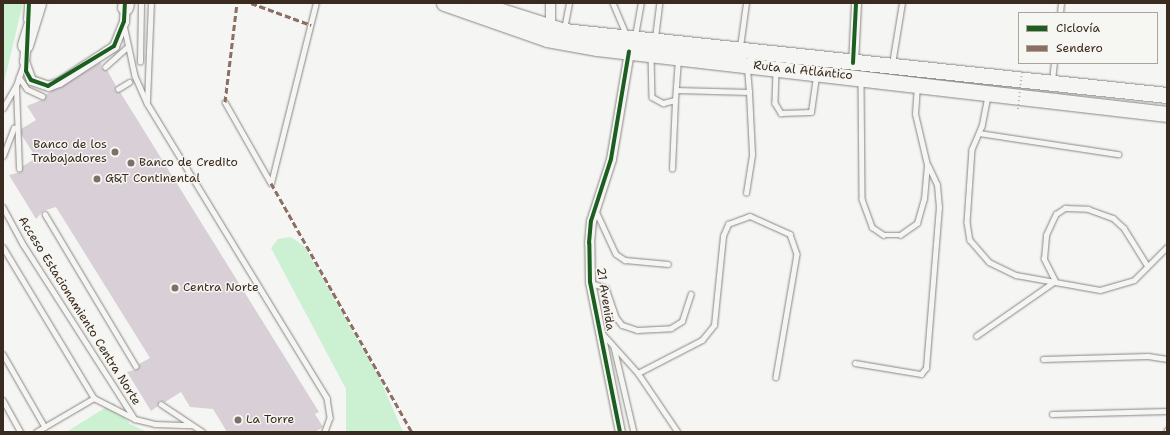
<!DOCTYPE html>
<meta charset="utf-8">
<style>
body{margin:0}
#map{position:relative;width:1170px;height:435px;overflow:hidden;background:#f5f5f3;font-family:"Shantell Sans",sans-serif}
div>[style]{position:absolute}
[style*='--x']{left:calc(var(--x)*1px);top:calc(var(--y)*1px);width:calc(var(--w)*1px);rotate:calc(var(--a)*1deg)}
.green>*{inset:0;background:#ccf1d2}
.building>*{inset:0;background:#d8d0d6}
.roads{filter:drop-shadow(0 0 1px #8a8683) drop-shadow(0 0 1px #8a8683)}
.service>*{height:4.5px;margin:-2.25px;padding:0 2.25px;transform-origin:2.25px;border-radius:2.25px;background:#f5f5f3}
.minor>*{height:9px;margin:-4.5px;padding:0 4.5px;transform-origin:4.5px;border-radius:4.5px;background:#f5f5f3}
.trunk>*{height:15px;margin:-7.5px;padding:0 7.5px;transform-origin:7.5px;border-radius:7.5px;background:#f5f5f3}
.path-bridge>*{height:2px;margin-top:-1px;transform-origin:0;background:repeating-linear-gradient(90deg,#b2b0ae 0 1px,transparent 0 4px)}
.quiet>*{height:3px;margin-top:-1.5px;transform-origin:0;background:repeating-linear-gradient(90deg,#8d6e63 0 6px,transparent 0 9px)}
.cycleway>*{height:4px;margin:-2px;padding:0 2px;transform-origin:2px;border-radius:2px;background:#1b5e20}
.dots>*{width:11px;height:11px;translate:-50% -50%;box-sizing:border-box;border:2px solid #f6f6f2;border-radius:50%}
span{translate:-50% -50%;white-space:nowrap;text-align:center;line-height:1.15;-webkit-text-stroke:3px #f6f6f2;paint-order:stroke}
.street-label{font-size:12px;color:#3b2a1e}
.poi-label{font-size:12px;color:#3b2a1e}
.right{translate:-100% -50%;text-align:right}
.left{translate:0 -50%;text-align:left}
.frame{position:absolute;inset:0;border:4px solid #3b2a1e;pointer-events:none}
.legend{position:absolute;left:1018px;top:12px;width:140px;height:52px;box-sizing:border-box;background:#f6f6f2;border:1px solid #aba49d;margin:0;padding:5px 7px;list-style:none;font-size:12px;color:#3b2a1e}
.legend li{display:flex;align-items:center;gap:8px;height:20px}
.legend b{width:20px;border:1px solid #aba49d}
</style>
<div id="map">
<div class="green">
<i style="clip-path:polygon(3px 3px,23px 3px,3px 87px)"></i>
<i style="clip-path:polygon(291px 237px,304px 246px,380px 379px,403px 432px,346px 432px,346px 389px,271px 248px,278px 239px)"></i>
<i style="clip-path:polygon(113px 403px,130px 424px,145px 431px,168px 432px,66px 432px)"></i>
</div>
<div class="building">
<i style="clip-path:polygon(101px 62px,102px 69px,107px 70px,116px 86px,115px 91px,120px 92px,319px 412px,315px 414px,323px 427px,315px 432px,227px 432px,213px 409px,190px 407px,181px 392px,165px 402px,159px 401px,158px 406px,151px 411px,127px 372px,138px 369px,139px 364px,150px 358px,56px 207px,43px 211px,36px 219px,9px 175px,21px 172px,23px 166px,36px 158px,21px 134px,21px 129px,36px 120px,27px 106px,44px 99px,45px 95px)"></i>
</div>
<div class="roads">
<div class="service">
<i style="--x:613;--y:3;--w:36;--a:67"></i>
<i style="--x:1060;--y:13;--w:10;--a:-84"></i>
<i style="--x:124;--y:25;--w:52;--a:77.8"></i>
<i style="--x:135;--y:76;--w:30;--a:66"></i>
<i style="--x:147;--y:103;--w:346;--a:58.6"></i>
<i style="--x:327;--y:398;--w:20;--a:81"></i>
<i style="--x:330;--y:418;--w:15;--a:110"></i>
<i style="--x:564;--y:29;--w:26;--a:-79"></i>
<i style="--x:635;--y:36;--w:34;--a:-80"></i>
<i style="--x:655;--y:38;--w:35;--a:-83"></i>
<i style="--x:740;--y:47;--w:44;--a:-82.2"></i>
<i style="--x:651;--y:56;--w:41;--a:88.6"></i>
<i style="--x:652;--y:97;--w:13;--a:29"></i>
<i style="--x:663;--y:103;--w:12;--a:-14"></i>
<i style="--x:675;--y:100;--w:41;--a:-85.8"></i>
<i style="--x:140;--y:62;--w:59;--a:-89"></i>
<i style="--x:892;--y:64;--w:62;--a:-80.7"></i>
<i style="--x:105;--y:67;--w:31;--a:-42"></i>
<i style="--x:776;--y:72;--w:31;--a:92"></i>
<i style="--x:775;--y:103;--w:12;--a:59"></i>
<i style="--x:781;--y:113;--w:30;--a:-2"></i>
<i style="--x:811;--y:112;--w:36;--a:-82"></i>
<i style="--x:19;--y:77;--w:14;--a:56"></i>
<i style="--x:27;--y:89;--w:17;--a:25"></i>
<i style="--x:861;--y:81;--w:118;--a:89.5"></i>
<i style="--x:862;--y:199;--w:30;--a:70"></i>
<i style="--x:872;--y:227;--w:14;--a:34"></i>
<i style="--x:884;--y:235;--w:16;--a:0"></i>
<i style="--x:900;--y:235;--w:21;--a:-35"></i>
<i style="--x:917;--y:223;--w:25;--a:-74"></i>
<i style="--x:924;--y:199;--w:34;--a:-85"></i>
<i style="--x:927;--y:165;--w:52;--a:-103.2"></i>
<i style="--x:915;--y:114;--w:27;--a:-86"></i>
<i style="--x:1052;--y:81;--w:18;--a:-84"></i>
<i style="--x:118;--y:89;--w:13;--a:-32"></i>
<i style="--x:676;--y:90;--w:73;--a:1.6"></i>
<i style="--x:749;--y:92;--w:25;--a:-95"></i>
<i style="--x:988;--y:96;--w:31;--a:101"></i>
<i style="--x:982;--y:126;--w:25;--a:113"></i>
<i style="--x:972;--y:149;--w:73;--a:93.9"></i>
<i style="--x:967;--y:222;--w:18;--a:81"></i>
<i style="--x:970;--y:240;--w:29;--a:49"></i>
<i style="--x:989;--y:262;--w:30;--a:26"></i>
<i style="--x:1016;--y:275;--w:85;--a:10.1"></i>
<i style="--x:1100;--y:290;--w:35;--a:-16"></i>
<i style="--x:1134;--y:280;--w:47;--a:-45"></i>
<i style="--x:147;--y:101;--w:98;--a:-87.7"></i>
<i style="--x:225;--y:102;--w:93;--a:60.4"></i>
<i style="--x:3;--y:108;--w:24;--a:-60"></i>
<i style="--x:979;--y:133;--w:141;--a:8.6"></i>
<i style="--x:3;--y:156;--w:30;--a:-69"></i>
<i style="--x:19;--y:169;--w:83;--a:-92.1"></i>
<i style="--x:16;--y:86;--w:24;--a:-71"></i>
<i style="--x:672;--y:169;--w:69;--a:-87.5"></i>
<i style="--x:271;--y:183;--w:186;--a:-76"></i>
<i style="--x:746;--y:193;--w:39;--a:-81"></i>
<i style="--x:752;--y:154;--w:62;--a:-92.8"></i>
<i style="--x:3;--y:207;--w:42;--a:61.6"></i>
<i style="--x:23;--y:244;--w:208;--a:57.4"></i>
<i style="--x:135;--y:419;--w:21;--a:14"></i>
<i style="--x:155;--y:424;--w:35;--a:2"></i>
<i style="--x:596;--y:211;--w:47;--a:65.1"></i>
<i style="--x:616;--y:254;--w:11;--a:34"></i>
<i style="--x:625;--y:260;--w:43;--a:5.3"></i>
<i style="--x:45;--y:214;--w:177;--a:59.1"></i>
<i style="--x:3;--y:247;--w:176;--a:58.9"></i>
<i style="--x:94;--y:398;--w:44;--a:27.1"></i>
<i style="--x:591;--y:283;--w:16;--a:18"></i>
<i style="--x:606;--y:288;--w:31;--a:71"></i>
<i style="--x:616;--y:317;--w:10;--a:53"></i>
<i style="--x:622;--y:325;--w:16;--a:18"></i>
<i style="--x:637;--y:330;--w:34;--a:-3"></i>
<i style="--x:671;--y:328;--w:13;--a:-32"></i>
<i style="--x:682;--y:321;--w:28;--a:-72"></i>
<i style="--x:602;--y:333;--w:54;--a:48"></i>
<i style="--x:638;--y:373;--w:71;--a:55.9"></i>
<i style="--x:976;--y:336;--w:96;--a:-34.8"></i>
<i style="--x:1055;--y:281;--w:25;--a:-117"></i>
<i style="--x:1044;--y:259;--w:24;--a:-85"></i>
<i style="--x:1046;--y:235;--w:23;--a:-65"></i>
<i style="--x:1056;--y:214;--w:11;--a:-34"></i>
<i style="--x:1065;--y:208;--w:23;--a:2"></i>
<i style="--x:1088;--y:209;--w:27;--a:20"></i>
<i style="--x:1113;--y:218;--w:15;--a:42"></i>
<i style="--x:1124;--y:228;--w:44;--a:58.1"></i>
<i style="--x:614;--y:347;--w:87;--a:76.8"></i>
<i style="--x:3;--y:354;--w:84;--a:60.1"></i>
<i style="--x:1043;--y:359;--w:105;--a:-1.6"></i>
<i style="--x:1148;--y:356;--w:19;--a:9"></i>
<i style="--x:855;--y:363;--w:67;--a:9.5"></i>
<i style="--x:921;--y:374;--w:8;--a:-50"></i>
<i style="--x:926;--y:368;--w:161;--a:-85.4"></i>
<i style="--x:939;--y:208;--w:23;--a:-95"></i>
<i style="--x:937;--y:185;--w:21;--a:-115"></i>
<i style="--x:638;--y:373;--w:72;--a:-27.3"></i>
<i style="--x:702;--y:340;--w:19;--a:-51"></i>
<i style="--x:714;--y:325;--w:89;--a:-84.2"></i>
<i style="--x:723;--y:236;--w:13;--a:-67"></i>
<i style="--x:728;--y:224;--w:23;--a:-20"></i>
<i style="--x:750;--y:216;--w:44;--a:24.2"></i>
<i style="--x:790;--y:234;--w:21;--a:71"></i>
<i style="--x:797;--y:254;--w:125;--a:99.7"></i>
<i style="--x:3;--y:400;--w:37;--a:61"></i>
<i style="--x:161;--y:404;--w:50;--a:33.7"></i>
<i style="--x:1052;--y:414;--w:115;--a:-1.5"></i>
<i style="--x:36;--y:432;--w:67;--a:-30.4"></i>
<i style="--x:1166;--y:432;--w:2;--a:-63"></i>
</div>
<div class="minor">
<i style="--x:550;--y:3;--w:25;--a:90"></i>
<i style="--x:28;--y:19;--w:16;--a:-86"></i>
<i style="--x:26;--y:40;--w:21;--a:95"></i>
<i style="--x:24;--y:61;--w:20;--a:70"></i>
<i style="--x:31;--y:80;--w:18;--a:19"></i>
<i style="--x:48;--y:86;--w:12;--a:-20"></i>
<i style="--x:59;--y:82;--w:66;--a:-33.2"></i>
<i style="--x:114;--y:46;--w:27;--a:-68"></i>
<i style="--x:124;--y:21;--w:18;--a:-87"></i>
<i style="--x:853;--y:63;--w:60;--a:-87.1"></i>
<i style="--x:620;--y:432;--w:153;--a:-101.3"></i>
<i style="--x:590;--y:282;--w:39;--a:-91"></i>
<i style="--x:589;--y:243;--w:22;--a:-85"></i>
<i style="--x:591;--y:221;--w:65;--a:-72.1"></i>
<i style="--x:611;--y:159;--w:109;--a:-80.5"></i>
</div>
<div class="trunk">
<i style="--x:444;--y:3;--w:109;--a:19.3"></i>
<i style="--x:547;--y:39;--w:51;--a:10.2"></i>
<i style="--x:597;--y:48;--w:574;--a:6.6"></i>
<i style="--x:476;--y:3;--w:92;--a:17.7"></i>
<i style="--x:564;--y:31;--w:606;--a:6.06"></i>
<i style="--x:125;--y:7;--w:4;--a:-76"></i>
<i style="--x:25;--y:45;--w:44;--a:-72.8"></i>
</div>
</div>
<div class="path-bridge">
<i style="--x:1018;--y:109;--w:38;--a:-84"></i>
</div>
<div class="quiet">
<i style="--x:251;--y:3;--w:64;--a:20.1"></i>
<i style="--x:225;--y:102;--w:100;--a:-83.1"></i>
<i style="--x:271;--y:183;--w:286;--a:60.5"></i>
</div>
<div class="cycleway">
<i style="--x:29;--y:3;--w:68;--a:92.5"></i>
<i style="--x:26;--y:71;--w:10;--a:61"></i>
<i style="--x:31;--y:80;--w:18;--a:19"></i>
<i style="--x:48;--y:86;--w:77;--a:-31.2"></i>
<i style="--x:114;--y:46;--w:27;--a:-68"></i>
<i style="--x:124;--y:21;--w:18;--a:-87"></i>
<i style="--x:853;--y:63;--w:60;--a:-87.1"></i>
<i style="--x:620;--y:432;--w:153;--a:-101.3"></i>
<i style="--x:590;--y:282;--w:39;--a:-91"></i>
<i style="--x:589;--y:243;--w:22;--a:-85"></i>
<i style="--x:591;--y:221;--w:65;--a:-72.1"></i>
<i style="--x:611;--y:159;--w:109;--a:-80.5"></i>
</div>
<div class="dots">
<i style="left:115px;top:152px;background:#7c7169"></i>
<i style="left:131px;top:163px;background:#7c7169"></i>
<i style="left:97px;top:179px;background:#7c7169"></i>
<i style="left:175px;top:288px;background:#7c7169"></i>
<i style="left:238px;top:420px;background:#7c7169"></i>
</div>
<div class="street-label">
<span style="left:803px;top:71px;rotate:6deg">Ruta al Atlántico</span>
<span style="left:605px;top:299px;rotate:81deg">21 Avenida</span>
<span style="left:79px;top:311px;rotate:58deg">Acceso Estacionamiento Centra Norte</span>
</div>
<div class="poi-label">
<span class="right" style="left:107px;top:152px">Banco de los<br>Trabajadores</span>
<span class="left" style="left:139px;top:163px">Banco de Credito</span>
<span class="left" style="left:105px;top:179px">G&amp;T Continental</span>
<span class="left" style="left:183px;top:288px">Centra Norte</span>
<span class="left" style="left:246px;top:420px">La Torre</span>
</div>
<div class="frame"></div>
<ul class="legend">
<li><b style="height:5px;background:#1b5e20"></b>Ciclovía</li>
<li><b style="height:5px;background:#8d6e63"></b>Sendero</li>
</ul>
</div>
